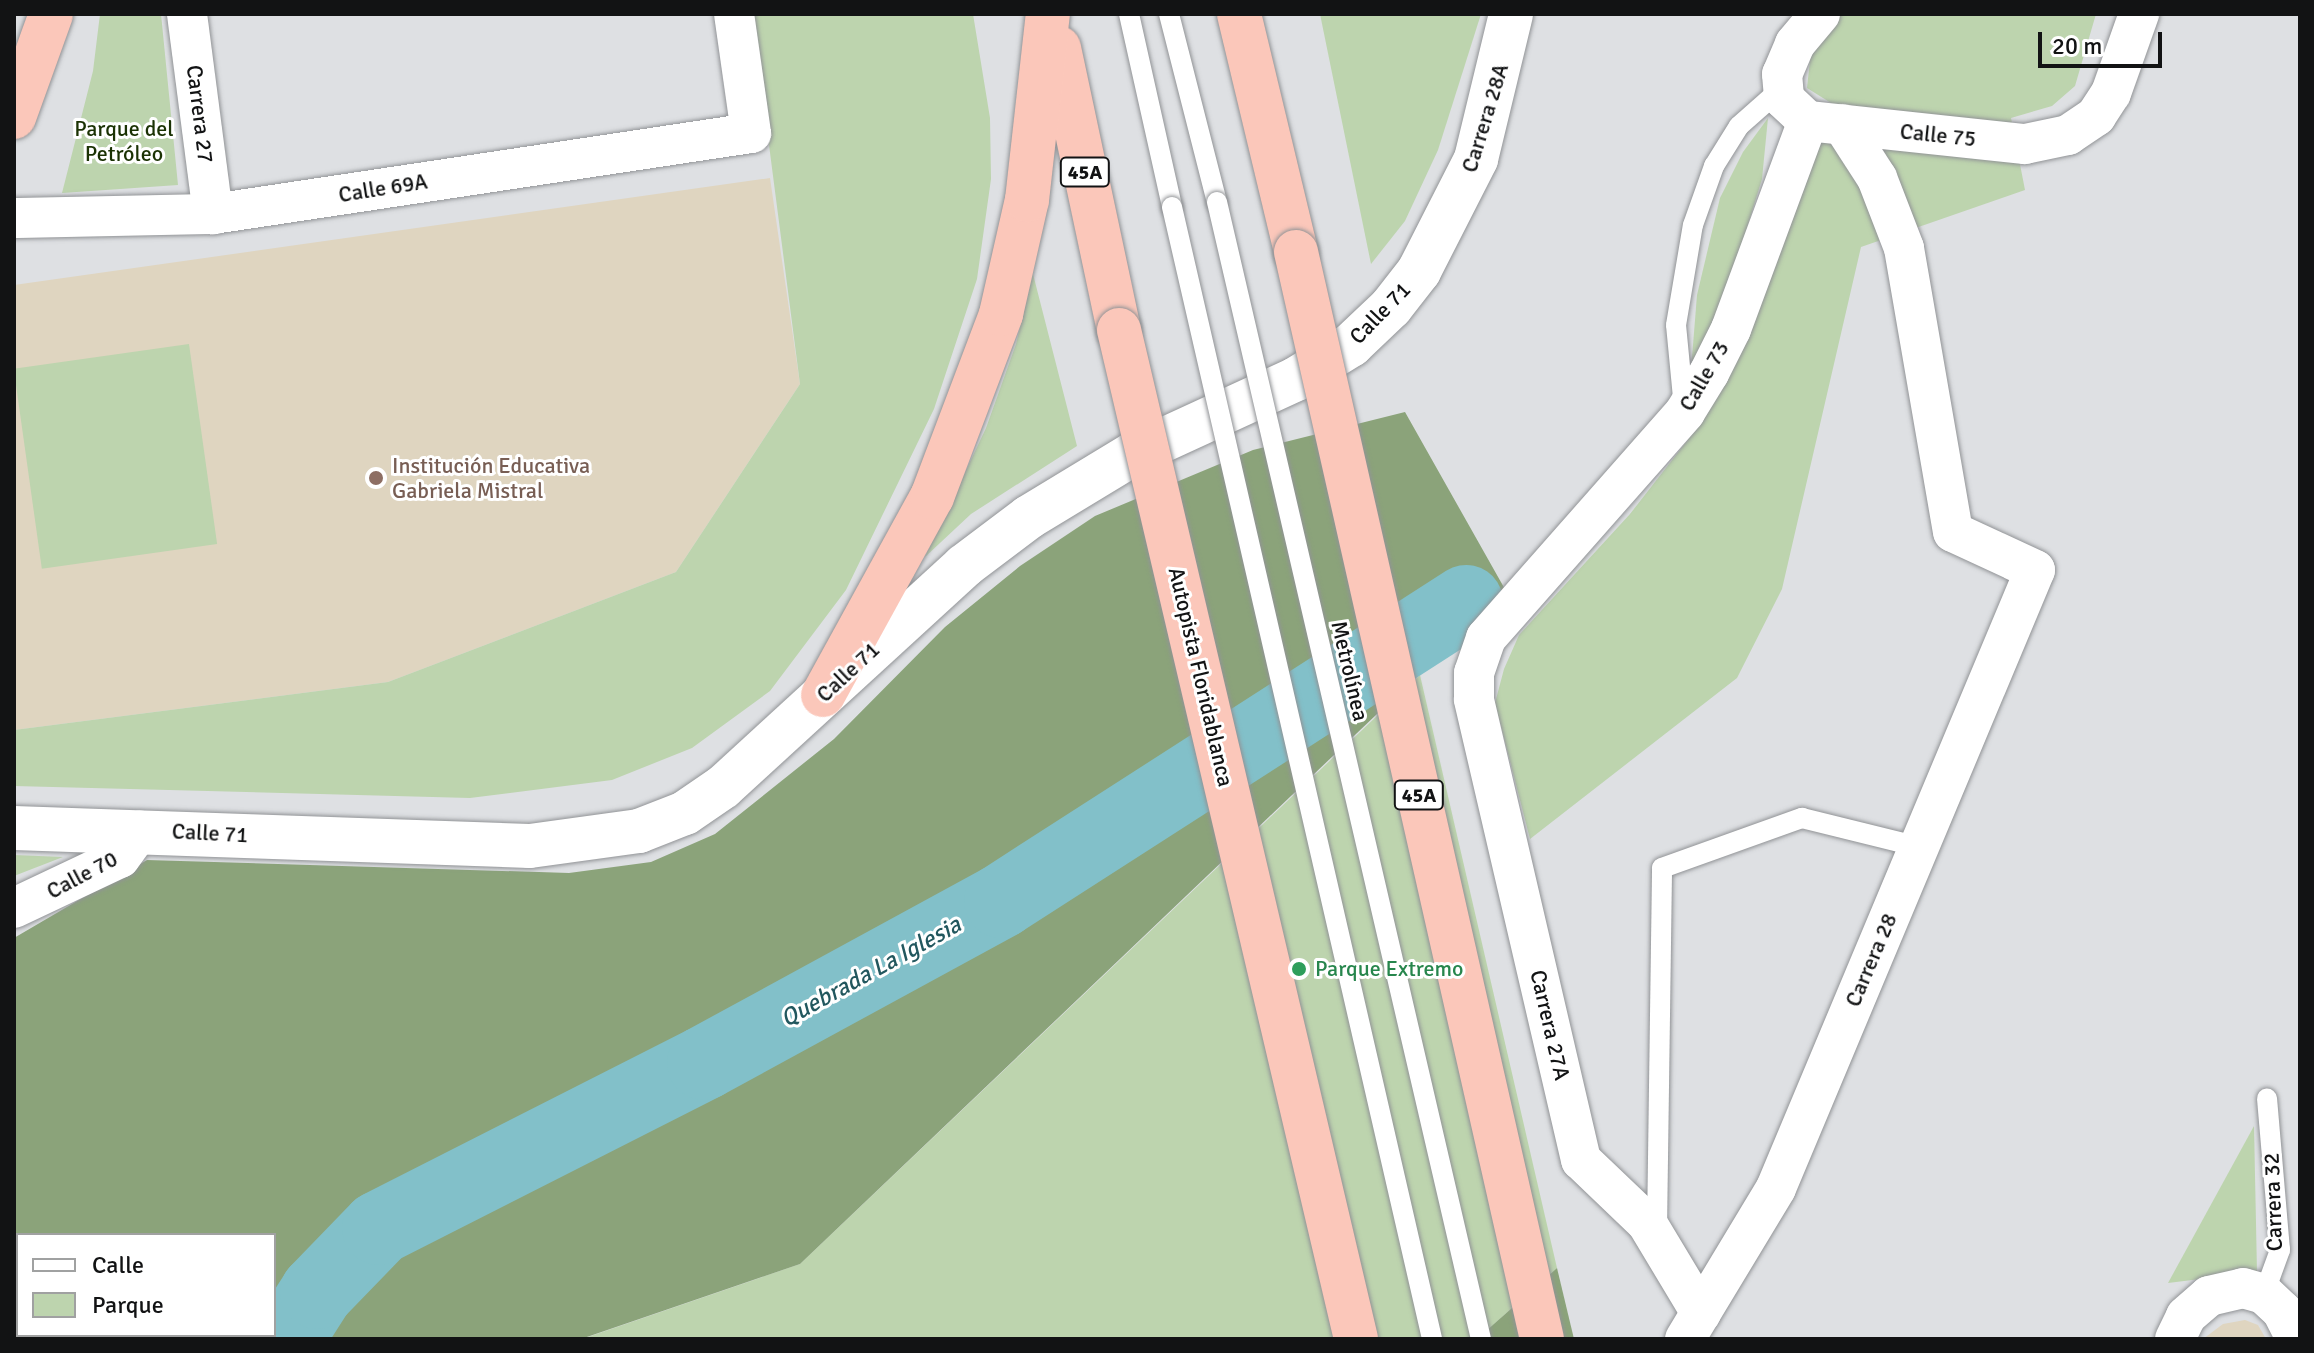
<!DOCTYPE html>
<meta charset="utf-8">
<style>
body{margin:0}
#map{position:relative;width:2314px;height:1353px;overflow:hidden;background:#dee0e3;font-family:Signika,sans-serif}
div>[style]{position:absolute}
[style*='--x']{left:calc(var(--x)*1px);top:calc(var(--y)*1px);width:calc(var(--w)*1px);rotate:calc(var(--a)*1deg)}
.education>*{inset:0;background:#dfd5c0}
.green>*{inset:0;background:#bdd4ae;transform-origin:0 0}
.forest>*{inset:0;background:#8ba37a}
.river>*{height:74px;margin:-37px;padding:0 37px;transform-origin:37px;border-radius:37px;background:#82c0c9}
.roads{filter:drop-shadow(0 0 2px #919396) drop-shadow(0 0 2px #919396)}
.service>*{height:20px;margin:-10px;padding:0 10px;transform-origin:10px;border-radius:10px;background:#fff}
.minor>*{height:40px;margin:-20px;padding:0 20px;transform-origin:20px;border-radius:20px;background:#fff}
.tertiary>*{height:44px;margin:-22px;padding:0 22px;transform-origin:22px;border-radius:22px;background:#fff}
.trunk>*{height:44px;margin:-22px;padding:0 22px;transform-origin:22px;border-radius:22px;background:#fbc7ba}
.bridges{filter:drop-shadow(0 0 2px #919396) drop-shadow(0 0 2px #919396)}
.service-bridge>*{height:20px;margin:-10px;padding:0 10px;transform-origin:10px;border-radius:10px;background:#fff}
.trunk-bridge>*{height:44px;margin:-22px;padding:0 22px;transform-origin:22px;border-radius:22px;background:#fbc7ba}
.dots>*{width:22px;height:22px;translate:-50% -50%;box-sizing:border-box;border:4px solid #fff;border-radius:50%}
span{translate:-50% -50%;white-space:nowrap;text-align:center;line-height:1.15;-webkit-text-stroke:6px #fff;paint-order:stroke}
.shield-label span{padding:2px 6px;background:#fff;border:2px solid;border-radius:6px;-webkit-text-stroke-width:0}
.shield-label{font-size:20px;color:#121314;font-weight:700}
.street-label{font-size:22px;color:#121314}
.park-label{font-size:22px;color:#1b3204}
.education-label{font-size:22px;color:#785e54}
.left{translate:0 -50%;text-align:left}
.leisure-label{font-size:22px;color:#27864d}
.water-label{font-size:24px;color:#22575e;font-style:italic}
.frame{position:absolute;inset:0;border:16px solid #121314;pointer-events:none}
.legend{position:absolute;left:16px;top:1233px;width:260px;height:104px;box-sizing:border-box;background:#fff;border:2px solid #a0a1a1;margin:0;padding:10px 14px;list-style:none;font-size:24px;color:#121314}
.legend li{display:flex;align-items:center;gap:16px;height:40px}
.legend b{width:40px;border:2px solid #a0a1a1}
.scale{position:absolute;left:2038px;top:32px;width:124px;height:36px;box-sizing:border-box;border:4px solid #121314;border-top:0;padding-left:10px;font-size:24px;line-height:28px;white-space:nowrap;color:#121314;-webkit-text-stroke:6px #fff;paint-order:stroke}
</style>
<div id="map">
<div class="education">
<i style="clip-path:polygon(770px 178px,800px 384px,676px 572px,388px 682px,14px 730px,14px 285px)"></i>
<i style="clip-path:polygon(2245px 1320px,2258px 1325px,2266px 1339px,2203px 1339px,2223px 1324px)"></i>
</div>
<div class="green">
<i style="clip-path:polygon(100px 14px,161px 14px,178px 185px,62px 193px,93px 71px)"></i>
<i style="clip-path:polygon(752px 14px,973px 14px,990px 118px,991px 179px,977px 279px,934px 409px,846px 590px,770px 691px,692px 748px,612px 780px,470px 798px,14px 786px,14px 730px,388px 682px,676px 572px,800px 384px)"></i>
<i style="clip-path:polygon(1320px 14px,1481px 14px,1438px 150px,1405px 221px,1371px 264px)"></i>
<i style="clip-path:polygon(1840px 14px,2096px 14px,2075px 86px,2052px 106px,2011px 118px,2025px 190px,1861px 247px,1782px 589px,1737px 678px,1530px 839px,1495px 703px,1504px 669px,1519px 635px,1630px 514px,1694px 432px,1744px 337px,1831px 103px,1807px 88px,1811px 51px)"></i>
<i style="clip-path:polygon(1768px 118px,1762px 179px,1722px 309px,1691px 370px,1697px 295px,1720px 198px,1743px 152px)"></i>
<i style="clip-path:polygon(1033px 274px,1077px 446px,971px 514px,925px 557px,986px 428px,1016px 344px)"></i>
<i style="left:189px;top:344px;width:202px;height:177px;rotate:82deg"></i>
<i style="clip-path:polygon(1420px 675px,1557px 1268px,1477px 1339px,582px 1339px,800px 1264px)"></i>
<i style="clip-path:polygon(14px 855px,63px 857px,14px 876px)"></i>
<i style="clip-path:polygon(2254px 1126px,2257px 1272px,2168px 1283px)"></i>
</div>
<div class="forest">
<i style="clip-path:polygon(evenodd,1405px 412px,1506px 591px,800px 1264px,581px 1339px,14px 1339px,14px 938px,147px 860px,569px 873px,651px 862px,715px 834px,834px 739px,945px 627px,1020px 566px,1095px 516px,1253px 450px,1405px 412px,18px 1235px,274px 1235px,274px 1335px,18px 1335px,18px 1235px)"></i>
<i style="clip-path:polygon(1557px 1268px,1574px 1339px,1477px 1339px)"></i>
</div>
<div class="river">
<i style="--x:287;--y:1339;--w:56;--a:-57.4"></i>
<i style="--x:317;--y:1292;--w:89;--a:-45.9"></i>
<i style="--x:379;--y:1228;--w:364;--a:-26.9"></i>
<i style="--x:704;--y:1063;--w:338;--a:-28.6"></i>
<i style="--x:1001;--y:901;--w:553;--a:-32.74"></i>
</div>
<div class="roads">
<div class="service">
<i style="--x:1129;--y:14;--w:198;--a:77.4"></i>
<i style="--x:1169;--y:14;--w:194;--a:75.7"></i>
<i style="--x:1684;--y:408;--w:83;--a:-95.5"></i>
<i style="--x:1676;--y:325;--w:101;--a:-80.4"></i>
<i style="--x:1693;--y:225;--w:63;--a:-70.4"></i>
<i style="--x:1714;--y:166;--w:47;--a:-58"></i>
<i style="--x:1739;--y:126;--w:57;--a:-41.5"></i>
<i style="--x:1657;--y:1230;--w:362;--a:-89.2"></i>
<i style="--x:1662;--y:868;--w:149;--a:-19.7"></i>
<i style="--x:1802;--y:818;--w:121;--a:13.9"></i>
<i style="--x:2264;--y:1294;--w:47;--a:-70"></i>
<i style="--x:2280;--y:1250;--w:152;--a:-94.9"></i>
</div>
<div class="minor">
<i style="--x:187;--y:14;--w:202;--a:82.6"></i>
<i style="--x:1820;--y:14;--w:39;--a:130"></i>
<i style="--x:1795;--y:44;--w:33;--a:113"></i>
<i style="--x:1782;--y:74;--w:25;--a:85"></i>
<i style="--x:1784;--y:99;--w:33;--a:43"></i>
<i style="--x:1808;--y:121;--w:218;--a:6.1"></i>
<i style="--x:2025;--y:144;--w:44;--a:-11.8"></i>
<i style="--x:2068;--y:135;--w:34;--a:-34"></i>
<i style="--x:2096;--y:116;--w:27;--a:-57"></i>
<i style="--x:2111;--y:93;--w:84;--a:-70.5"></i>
<i style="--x:14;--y:218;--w:199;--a:-1.2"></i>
<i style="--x:213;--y:214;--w:544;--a:-8.56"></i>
<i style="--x:751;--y:133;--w:120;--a:-98.1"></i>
<i style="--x:14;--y:908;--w:117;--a:-25.3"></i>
<i style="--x:120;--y:858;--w:34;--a:-54"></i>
<i style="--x:1701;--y:1313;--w:105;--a:-121"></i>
<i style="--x:1647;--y:1223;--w:91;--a:-136.3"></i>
<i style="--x:1581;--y:1160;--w:473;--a:-103.1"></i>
<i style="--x:1474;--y:699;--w:26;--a:-90"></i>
<i style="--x:1474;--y:673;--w:37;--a:-71"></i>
<i style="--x:1486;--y:638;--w:301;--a:-48.6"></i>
<i style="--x:1685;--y:412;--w:46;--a:-58.4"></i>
<i style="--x:1709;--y:373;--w:49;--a:-63.4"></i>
<i style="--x:1731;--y:329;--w:222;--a:-69.7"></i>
<i style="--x:1685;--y:1339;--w:176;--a:-58.9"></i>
<i style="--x:1776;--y:1188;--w:670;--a:-67.26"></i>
<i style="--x:2035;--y:570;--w:90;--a:-155.1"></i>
<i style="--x:1953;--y:532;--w:288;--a:-99.8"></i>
<i style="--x:1904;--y:248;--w:75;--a:-111.1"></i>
<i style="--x:1877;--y:178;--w:64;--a:-122.9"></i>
<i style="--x:2175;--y:1339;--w:25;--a:-64"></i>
<i style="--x:2186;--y:1316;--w:30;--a:-41"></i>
<i style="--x:2209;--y:1296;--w:35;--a:-13"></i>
<i style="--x:2243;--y:1288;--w:22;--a:16"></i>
<i style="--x:2264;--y:1294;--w:25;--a:43"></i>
<i style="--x:2282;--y:1311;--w:31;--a:63"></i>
</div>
<div class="tertiary">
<i style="--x:14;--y:828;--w:516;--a:2"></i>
<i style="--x:530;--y:846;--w:110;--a:-7.8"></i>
<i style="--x:639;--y:831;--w:49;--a:-21.4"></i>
<i style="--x:685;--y:813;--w:46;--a:-34.4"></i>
<i style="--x:723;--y:787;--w:327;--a:-42.5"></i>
<i style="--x:964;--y:566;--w:81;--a:-37"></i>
<i style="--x:1029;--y:517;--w:122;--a:-31.2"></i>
<i style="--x:1133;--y:454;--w:179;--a:-24.7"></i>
<i style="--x:1296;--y:379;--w:65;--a:-31.7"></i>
<i style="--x:1351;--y:345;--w:55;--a:-43.5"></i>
<i style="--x:1391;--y:307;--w:46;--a:-52.1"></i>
<i style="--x:1419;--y:271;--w:126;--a:-63"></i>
<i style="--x:1476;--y:159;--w:149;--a:-76.4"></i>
</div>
<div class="trunk">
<i style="--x:1239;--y:14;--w:245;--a:76.5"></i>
<i style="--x:1059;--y:48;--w:288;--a:78"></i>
<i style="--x:14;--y:117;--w:109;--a:-70.2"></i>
<i style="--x:823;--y:695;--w:226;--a:-61.2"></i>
<i style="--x:932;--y:497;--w:196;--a:-69.3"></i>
<i style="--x:1001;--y:314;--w:117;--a:-77.2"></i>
<i style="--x:1027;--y:200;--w:187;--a:-83.6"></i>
</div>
</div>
<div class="bridges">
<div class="service-bridge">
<i style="--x:1217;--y:202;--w:1167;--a:76.93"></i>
<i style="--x:1172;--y:207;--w:1161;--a:77.06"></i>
</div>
<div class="trunk-bridge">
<i style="--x:1296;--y:252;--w:1114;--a:77.25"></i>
<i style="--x:1119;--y:330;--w:1036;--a:76.78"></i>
</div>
</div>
<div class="dots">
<i style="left:376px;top:478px;background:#8d6e63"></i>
<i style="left:1299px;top:969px;background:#2e9e5b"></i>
</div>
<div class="shield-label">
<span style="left:1085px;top:172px">45A</span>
<span style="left:1419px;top:795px">45A</span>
</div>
<div class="street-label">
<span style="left:200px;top:114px;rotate:83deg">Carrera 27</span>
<span style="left:1485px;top:118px;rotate:-73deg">Carrera 28A</span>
<span style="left:1938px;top:135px;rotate:6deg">Calle 75</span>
<span style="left:383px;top:188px;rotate:-9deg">Calle 69A</span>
<span style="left:1380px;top:313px;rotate:-46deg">Calle 71</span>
<span style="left:1704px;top:376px;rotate:-60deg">Calle 73</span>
<span style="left:1350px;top:671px;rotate:77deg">Metrolínea</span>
<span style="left:848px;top:672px;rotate:-43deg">Calle 71</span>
<span style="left:1201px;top:677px;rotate:77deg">Autopista Floridablanca</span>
<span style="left:210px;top:833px;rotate:3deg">Calle 71</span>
<span style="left:82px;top:875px;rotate:-28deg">Calle 70</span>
<span style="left:1871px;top:960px;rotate:-67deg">Carrera 28</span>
<span style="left:1550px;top:1025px;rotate:77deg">Carrera 27A</span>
<span style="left:2273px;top:1202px;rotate:-92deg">Carrera 32</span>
</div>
<div class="park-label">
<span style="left:124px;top:141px">Parque del<br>Petróleo</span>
</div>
<div class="education-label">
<span class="left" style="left:392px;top:478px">Institución Educativa<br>Gabriela Mistral</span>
</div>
<div class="leisure-label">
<span class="left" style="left:1315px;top:969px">Parque Extremo</span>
</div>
<div class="water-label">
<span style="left:871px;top:972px;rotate:-29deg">Quebrada La Iglesia</span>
</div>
<div class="frame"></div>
<ul class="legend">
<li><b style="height:10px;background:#fff"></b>Calle</li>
<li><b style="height:22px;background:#bdd4ae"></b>Parque</li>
</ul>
<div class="scale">20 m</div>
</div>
